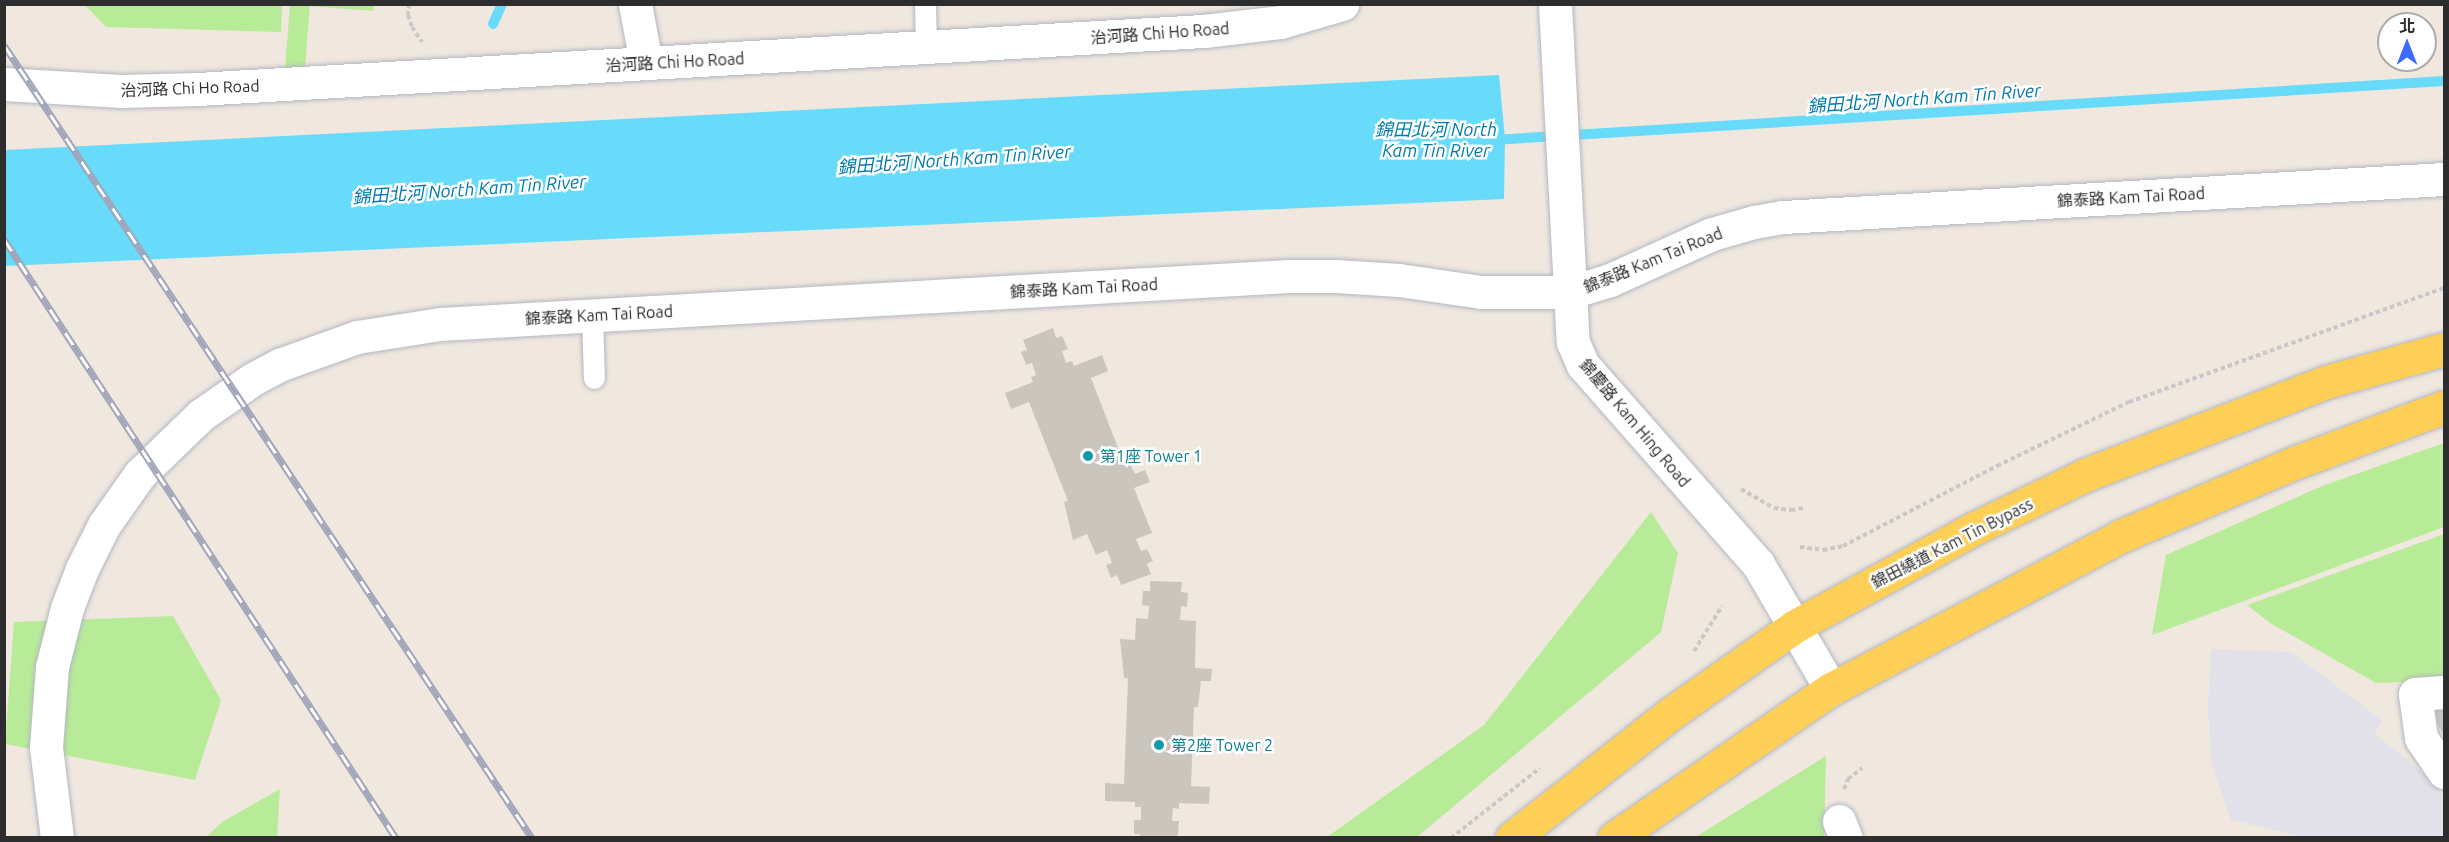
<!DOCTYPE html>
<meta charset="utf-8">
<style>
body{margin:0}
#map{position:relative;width:2449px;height:842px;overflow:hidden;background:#f0e8df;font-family:Ubuntu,"Noto Sans TC",sans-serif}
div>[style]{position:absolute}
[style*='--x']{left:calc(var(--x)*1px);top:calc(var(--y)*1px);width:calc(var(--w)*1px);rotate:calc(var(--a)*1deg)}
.industrial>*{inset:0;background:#e2e0e8}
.green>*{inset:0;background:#b8eb97}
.water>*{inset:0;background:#69dbfa}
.stream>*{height:10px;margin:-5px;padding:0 5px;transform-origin:5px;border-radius:5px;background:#69dbfa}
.building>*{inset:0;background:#cbc6bd}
.path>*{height:4px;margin-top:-2px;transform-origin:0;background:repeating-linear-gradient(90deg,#c8c8c8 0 4.5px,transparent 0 7.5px)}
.roads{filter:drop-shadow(0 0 2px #b3b6c2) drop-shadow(0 0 2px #b3b6c2)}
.lane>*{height:21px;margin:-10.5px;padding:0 10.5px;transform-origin:10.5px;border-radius:10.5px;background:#fff}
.street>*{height:33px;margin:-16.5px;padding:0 16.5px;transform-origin:16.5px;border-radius:16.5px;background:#fff}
.secondary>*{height:33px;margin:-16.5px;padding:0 16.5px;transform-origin:16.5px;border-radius:16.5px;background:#fff}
.primary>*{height:33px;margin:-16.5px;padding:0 16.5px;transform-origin:16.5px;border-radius:16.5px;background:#fecf56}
.rail>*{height:7px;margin-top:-3.5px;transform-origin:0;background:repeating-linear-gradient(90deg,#fff 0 14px,#a1a5b9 0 28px);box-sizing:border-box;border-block:2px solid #a1a5b9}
.dots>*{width:16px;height:16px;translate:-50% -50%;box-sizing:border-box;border:3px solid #fff;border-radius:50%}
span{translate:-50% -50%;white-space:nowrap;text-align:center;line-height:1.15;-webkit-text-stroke:5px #fff;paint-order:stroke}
.street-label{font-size:16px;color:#2d2d2d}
.culture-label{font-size:16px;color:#0d838f}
.left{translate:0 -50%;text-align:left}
.water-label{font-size:18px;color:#007baf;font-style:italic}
.frame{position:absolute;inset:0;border:6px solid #2d2d2d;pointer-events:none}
.north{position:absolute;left:2377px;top:12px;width:60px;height:60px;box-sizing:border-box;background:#fff;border:2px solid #ababab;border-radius:50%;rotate:0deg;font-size:16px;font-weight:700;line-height:24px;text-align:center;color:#2d2d2d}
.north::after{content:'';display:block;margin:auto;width:21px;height:27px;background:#3d6aff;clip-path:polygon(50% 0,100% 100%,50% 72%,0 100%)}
</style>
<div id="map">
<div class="industrial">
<i style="clip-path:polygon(2211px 649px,2291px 652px,2383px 721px,2374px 733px,2430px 779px,2444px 797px,2443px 837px,2294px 837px,2295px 835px,2231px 820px,2211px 763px,2208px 706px)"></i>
</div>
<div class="green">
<i style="clip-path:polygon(85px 5px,282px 5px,281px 32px,106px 27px)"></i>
<i style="clip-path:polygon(290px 5px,374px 5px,373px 11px,310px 6px,304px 78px,284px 80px)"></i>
<i style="clip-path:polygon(2444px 443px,2444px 527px,2152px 635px,2166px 555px,2322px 486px)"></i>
<i style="clip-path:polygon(1651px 512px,1678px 553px,1661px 632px,1417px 837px,1327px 837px,1484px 725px)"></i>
<i style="clip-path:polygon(2444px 534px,2444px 680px,2376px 683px,2270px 623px,2247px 605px)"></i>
<i style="clip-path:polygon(173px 616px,221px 700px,195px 780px,5px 744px,14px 622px)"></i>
<i style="clip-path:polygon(1826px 756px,1824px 837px,1696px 838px,1697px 836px)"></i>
<i style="clip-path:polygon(280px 789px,277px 837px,206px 837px,222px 822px)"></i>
</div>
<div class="water">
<i style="clip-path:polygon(1499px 75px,1505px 139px,1504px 199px,5px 266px,5px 150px)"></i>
</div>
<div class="stream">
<i style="--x:493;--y:24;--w:22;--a:-66"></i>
<i style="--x:1493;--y:140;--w:953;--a:-3.55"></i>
</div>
<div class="building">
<i style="clip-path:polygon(1053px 328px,1056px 338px,1062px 336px,1068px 349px,1062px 351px,1066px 363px,1072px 361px,1074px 366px,1102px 355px,1108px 371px,1091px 378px,1120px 453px,1124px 451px,1135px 474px,1145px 470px,1150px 482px,1134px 488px,1152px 533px,1136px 539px,1141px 551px,1147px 549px,1153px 561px,1147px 564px,1151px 574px,1121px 585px,1117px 575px,1111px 578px,1106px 565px,1112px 563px,1107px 550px,1096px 555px,1087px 534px,1073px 540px,1064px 502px,1068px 501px,1029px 402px,1011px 409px,1005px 393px,1033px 382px,1031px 377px,1036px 375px,1032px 363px,1026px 365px,1021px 352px,1027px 350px,1023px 340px)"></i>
<i style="clip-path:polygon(1150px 581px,1182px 582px,1181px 592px,1188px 593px,1187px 607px,1181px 606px,1180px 620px,1196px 621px,1195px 668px,1212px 669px,1211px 681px,1201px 681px,1198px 707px,1194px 707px,1191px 786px,1210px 787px,1209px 804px,1179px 803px,1179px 809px,1173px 808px,1172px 821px,1179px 821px,1178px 835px,1172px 838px,1140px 838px,1140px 834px,1134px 834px,1134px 820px,1141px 820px,1141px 807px,1135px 807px,1135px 802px,1105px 801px,1105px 783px,1124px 784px,1128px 678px,1124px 678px,1120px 639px,1135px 640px,1136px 618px,1148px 619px,1149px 606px,1142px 605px,1143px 591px,1150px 591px)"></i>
<i style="clip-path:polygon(2434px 708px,2444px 708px,2444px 735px,2437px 724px)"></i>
</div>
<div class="path">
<i style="--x:409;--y:4;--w:11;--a:95"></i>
<i style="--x:408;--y:15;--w:13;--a:72"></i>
<i style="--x:412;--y:27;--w:18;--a:56"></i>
<i style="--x:1741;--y:489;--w:38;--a:30"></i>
<i style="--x:1774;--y:508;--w:17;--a:7"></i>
<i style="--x:1791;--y:510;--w:12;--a:-9"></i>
<i style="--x:1800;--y:547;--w:23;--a:7"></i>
<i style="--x:1823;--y:550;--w:20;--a:-11"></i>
<i style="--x:1843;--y:546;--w:174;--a:-27.5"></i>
<i style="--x:1997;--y:466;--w:147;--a:-25.9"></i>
<i style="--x:2129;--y:402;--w:335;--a:-19.9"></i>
<i style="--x:1694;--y:651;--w:53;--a:-58.1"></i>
<i style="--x:1844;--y:789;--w:11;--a:-68"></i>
<i style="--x:1848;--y:779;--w:18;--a:-38"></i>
<i style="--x:1451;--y:838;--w:113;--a:-38.2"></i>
</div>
<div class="roads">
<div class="lane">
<i style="--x:925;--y:4;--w:43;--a:88.7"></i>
<i style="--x:592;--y:316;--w:62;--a:88.2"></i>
</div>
<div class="street">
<i style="--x:635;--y:4;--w:60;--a:79.4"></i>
<i style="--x:4;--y:84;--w:117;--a:3.4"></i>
<i style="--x:121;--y:91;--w:76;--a:-1.5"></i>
<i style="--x:197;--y:89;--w:1009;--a:-3.3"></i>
<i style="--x:1204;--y:31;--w:78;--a:-6.7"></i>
<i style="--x:1281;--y:22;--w:64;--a:-16.4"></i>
<i style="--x:2444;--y:692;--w:29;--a:176"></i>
<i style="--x:2415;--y:694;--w:44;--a:82.2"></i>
<i style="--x:2421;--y:738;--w:41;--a:55.9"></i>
<i style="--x:1839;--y:821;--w:18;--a:68"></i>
<i style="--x:57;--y:838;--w:92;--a:-96.9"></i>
<i style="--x:46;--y:747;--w:80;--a:-85.7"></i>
<i style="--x:52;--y:667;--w:61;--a:-75.7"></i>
<i style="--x:67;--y:608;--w:42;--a:-69"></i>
<i style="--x:82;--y:569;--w:49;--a:-63.4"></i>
<i style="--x:104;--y:525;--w:62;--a:-54.8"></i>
<i style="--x:140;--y:474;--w:85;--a:-44"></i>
<i style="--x:201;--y:415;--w:63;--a:-34.7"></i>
<i style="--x:253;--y:379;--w:30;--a:-28"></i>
<i style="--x:279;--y:365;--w:83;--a:-19.7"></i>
<i style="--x:357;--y:337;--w:84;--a:-8.9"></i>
<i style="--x:440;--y:324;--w:850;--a:-3.24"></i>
<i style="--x:1289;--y:276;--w:47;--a:0"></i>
<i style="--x:1336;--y:276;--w:63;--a:3.6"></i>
<i style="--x:1399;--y:280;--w:83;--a:8.3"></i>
<i style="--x:1481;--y:292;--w:90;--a:0"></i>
<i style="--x:1571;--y:292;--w:41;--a:-17.1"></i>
<i style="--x:1610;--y:280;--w:112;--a:-24.3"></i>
<i style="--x:1712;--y:234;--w:44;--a:-15.9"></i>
<i style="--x:1754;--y:222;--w:29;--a:-10"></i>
<i style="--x:1783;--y:217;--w:662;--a:-3.29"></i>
</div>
<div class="secondary">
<i style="--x:1555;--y:4;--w:338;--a:87"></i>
<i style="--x:1573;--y:342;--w:25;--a:67"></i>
<i style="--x:1583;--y:365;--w:265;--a:48.7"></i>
<i style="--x:1758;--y:564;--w:145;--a:59.7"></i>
</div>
<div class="primary">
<i style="--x:1512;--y:838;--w:201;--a:-38.1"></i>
<i style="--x:1670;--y:714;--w:153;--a:-35.1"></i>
<i style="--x:1795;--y:626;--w:205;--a:-28.6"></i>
<i style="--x:1975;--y:528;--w:122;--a:-25.7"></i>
<i style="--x:2085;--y:475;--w:258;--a:-21.1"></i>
<i style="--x:2326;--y:382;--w:123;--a:-15.6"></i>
<i style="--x:1614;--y:838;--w:263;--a:-34.5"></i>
<i style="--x:1831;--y:689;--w:328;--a:-27.8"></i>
<i style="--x:2121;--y:536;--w:188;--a:-22.9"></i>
<i style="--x:2294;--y:463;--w:160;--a:-20.5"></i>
</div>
</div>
<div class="rail">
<i style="--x:4;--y:45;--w:953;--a:56.34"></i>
<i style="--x:4;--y:239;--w:716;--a:56.8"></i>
</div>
<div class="dots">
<i style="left:1088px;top:456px;background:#0f9aa8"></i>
<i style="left:1159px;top:745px;background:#0f9aa8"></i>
</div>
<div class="street-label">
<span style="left:1160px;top:33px;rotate:-4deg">治河路 Chi Ho Road</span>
<span style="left:675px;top:62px;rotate:-3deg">治河路 Chi Ho Road</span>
<span style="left:190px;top:88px;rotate:-2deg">治河路 Chi Ho Road</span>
<span style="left:2131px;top:197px;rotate:-3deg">錦泰路 Kam Tai Road</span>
<span style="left:1653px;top:260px;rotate:-22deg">錦泰路 Kam Tai Road</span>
<span style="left:1084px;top:288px;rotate:-3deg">錦泰路 Kam Tai Road</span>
<span style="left:599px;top:315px;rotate:-3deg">錦泰路 Kam Tai Road</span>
<span style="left:1635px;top:423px;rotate:50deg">錦慶路 Kam Hing Road</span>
<span style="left:1952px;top:543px;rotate:-27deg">錦田繞道 Kam Tin Bypass</span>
</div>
<div class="culture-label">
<span class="left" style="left:1100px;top:456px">第1座 Tower 1</span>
<span class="left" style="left:1171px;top:745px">第2座 Tower 2</span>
</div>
<div class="water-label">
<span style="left:1924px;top:98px;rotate:-4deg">錦田北河 North Kam Tin River</span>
<span style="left:1436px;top:140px">錦田北河 North<br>Kam Tin River</span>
<span style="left:954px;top:159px;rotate:-4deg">錦田北河 North Kam Tin River</span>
<span style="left:469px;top:189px;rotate:-4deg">錦田北河 North Kam Tin River</span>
</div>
<div class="frame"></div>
<div class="north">北</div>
</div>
